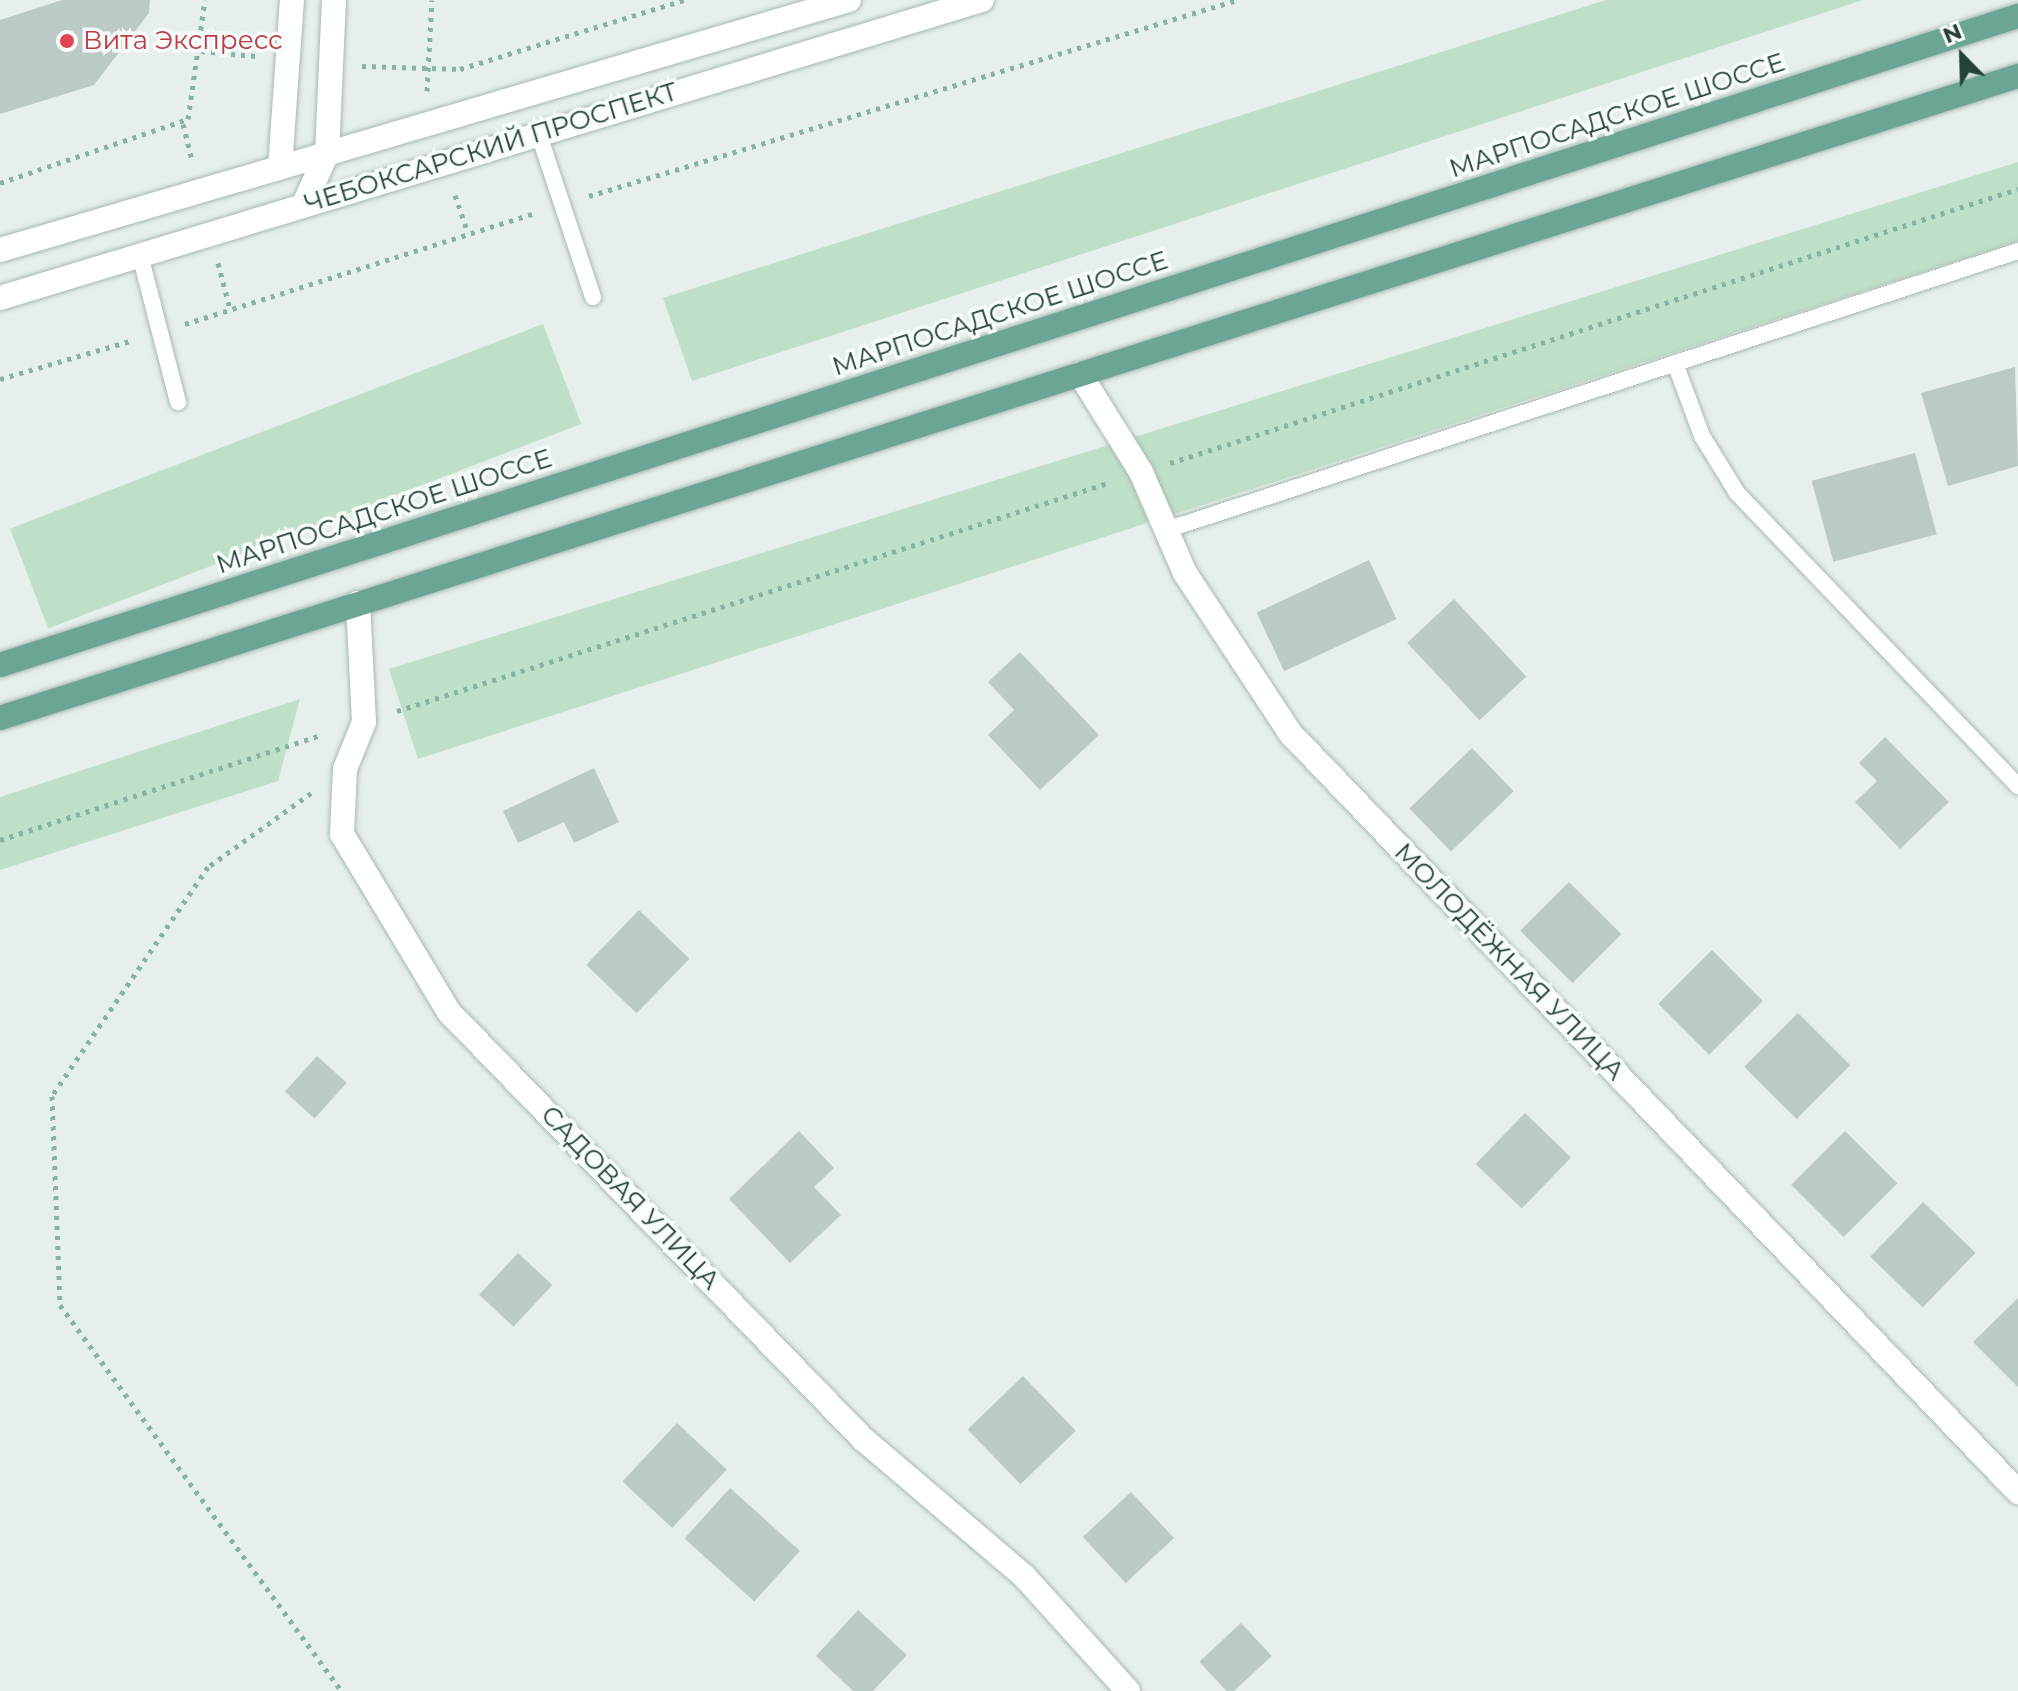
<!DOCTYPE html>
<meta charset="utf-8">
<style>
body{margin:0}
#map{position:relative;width:2018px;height:1691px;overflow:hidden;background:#e6efeb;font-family:Montserrat,sans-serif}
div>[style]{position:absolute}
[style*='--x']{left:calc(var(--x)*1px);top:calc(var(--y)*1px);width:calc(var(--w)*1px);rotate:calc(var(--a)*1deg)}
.green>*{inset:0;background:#bfe0c8;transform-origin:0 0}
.building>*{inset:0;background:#bbcac4;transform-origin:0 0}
.path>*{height:5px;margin-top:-2.5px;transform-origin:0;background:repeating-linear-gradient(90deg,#86b3a5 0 4px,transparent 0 10px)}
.roads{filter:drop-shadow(0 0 2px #a8b8b2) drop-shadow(0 0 2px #a8b8b2)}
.lane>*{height:16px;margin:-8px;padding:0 8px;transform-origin:8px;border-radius:8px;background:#fff}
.street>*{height:24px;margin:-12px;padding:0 12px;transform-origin:12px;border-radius:12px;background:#fff}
.secondary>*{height:24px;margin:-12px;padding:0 12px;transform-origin:12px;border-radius:12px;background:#fff}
.primary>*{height:24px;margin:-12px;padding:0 12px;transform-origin:12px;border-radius:12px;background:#6aa596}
.dots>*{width:22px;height:22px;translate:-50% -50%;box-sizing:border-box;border:4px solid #f7fbf9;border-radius:50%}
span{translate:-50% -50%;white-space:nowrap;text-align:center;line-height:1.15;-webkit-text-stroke:7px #f7fbf9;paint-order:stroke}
.health-label{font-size:26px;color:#be3a42}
.left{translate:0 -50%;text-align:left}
.street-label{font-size:26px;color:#24423a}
.north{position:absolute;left:1922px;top:16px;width:80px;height:80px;-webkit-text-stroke:6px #f7fbf9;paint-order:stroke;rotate:337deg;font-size:22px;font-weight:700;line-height:32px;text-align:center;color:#24423a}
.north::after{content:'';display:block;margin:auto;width:28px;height:36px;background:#24423a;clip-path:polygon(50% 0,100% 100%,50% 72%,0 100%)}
</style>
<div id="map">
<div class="green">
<i style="clip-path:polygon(1606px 0,1863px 0,692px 381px,663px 298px)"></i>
<i style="clip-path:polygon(2018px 162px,2018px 241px,418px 759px,389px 669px)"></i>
<i style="left:543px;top:324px;width:107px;height:571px;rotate:69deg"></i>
<i style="clip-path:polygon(300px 699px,278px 781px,0 870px,0 797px)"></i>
</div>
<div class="building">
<i style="clip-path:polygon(62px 0,150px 0,149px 13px,94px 85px,0 114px,0 20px)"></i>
<i style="clip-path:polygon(2015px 367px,2018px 466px,1948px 486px,1921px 393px)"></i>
<i style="left:1915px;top:453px;width:84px;height:107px;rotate:75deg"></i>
<i style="left:1369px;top:560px;width:65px;height:124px;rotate:65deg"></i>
<i style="left:1454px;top:599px;width:106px;height:64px;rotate:47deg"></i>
<i style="clip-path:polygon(1020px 652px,1099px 735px,1040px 790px,988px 735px,1014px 710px,988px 682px)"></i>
<i style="clip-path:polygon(1885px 737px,1949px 802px,1900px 849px,1855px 802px,1877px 781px,1859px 763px)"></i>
<i style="left:1472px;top:748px;width:60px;height:87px;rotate:46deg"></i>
<i style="clip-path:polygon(594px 768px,619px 822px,574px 843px,564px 822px,518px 843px,503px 811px)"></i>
<i style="left:1569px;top:882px;width:74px;height:69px;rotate:45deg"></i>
<i style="left:639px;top:910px;width:70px;height:76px;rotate:44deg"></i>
<i style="left:1712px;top:950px;width:72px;height:76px;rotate:45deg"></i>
<i style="left:1798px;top:1013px;width:74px;height:76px;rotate:45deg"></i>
<i style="left:317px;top:1056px;width:40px;height:48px;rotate:42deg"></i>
<i style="left:1525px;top:1113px;width:64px;height:71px;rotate:44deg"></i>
<i style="clip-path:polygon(799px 1131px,834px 1168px,814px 1187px,841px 1215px,790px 1263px,729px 1199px)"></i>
<i style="left:1845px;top:1131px;width:74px;height:76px;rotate:45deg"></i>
<i style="left:1923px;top:1202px;width:73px;height:76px;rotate:44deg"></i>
<i style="left:518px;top:1253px;width:47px;height:57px;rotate:43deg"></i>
<i style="clip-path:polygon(2018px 1298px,2018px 1387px,1973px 1342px)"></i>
<i style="left:1023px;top:1376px;width:76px;height:77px;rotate:46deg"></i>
<i style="left:677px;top:1423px;width:68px;height:80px;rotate:43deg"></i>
<i style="left:730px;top:1488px;width:94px;height:68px;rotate:42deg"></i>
<i style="left:1131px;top:1492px;width:63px;height:66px;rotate:47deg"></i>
<i style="clip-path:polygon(858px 1610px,907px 1655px,873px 1691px,853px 1691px,816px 1656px)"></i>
<i style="left:1241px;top:1623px;width:45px;height:57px;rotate:47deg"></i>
</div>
<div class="path">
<i style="--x:201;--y:51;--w:55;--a:5.2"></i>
<i style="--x:362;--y:66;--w:98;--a:1.8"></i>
<i style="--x:460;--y:69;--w:234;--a:-17.1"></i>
<i style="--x:427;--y:91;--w:91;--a:-86.9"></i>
<i style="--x:183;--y:124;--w:34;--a:76"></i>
<i style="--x:0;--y:183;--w:199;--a:-18.8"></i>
<i style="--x:188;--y:119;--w:120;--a:-81.9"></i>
<i style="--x:455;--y:195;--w:40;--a:71.1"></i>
<i style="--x:589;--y:196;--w:677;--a:-16.83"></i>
<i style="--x:218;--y:263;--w:48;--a:75.4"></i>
<i style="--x:185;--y:324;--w:366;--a:-17.6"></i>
<i style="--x:0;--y:379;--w:139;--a:-16.3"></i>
<i style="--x:1170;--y:463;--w:891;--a:-17.91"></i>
<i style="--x:397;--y:711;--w:750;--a:-17.78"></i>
<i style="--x:311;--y:793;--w:127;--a:144.3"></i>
<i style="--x:208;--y:867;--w:277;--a:124.3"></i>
<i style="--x:52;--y:1096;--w:209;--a:87.8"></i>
<i style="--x:60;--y:1305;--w:477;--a:53.9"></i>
<i style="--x:0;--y:840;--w:339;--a:-18.1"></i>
</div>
<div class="roads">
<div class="lane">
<i style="--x:539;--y:135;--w:171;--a:71.6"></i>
<i style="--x:140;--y:255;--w:152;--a:75.5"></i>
<i style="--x:1675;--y:363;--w:78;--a:69.7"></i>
<i style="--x:1702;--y:436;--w:67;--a:58.4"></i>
<i style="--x:1737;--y:493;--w:406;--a:46.2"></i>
<i style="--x:1166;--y:530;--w:897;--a:-18.13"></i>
</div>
<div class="street">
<i style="--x:1080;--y:374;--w:115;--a:58.1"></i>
<i style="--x:1141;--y:472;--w:110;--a:66.5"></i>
<i style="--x:1185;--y:573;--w:191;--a:56.7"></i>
<i style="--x:1290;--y:733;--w:1052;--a:46.19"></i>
<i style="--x:358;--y:603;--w:119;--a:87.1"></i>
<i style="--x:364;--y:722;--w:51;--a:112"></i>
<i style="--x:345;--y:769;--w:65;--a:92.6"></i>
<i style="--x:342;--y:834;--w:208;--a:59"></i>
<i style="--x:449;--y:1012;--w:595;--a:45.89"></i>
<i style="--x:863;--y:1439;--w:211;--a:40.4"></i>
<i style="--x:1024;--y:1576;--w:155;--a:47.9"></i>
</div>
<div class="secondary">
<i style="--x:280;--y:167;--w:167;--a:-85.9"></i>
<i style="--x:304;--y:204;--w:56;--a:-65.7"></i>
<i style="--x:327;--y:153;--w:153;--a:-87.4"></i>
<i style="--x:0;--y:250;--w:885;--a:-16.41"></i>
<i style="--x:0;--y:298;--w:1026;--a:-16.88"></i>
</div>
<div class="primary">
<i style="--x:0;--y:665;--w:2120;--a:-17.83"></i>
<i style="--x:0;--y:718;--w:2118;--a:-17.65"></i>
</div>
</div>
<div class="dots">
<i style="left:67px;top:41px;background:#e0444e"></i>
</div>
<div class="health-label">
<span class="left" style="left:83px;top:41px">Вита Экспресс</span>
</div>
<div class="street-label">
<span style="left:1617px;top:116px;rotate:-18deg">МАРПОСАДСКОЕ ШОССЕ</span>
<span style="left:491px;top:148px;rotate:-17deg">ЧЕБОКСАРСКИЙ ПРОСПЕКТ</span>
<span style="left:1000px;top:314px;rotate:-18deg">МАРПОСАДСКОЕ ШОССЕ</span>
<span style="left:384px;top:512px;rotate:-18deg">МАРПОСАДСКОЕ ШОССЕ</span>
<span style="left:1509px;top:962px;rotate:46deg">МОЛОДЁЖНАЯ УЛИЦА</span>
<span style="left:630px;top:1198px;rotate:46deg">САДОВАЯ УЛИЦА</span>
</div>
<div class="north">N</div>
</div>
